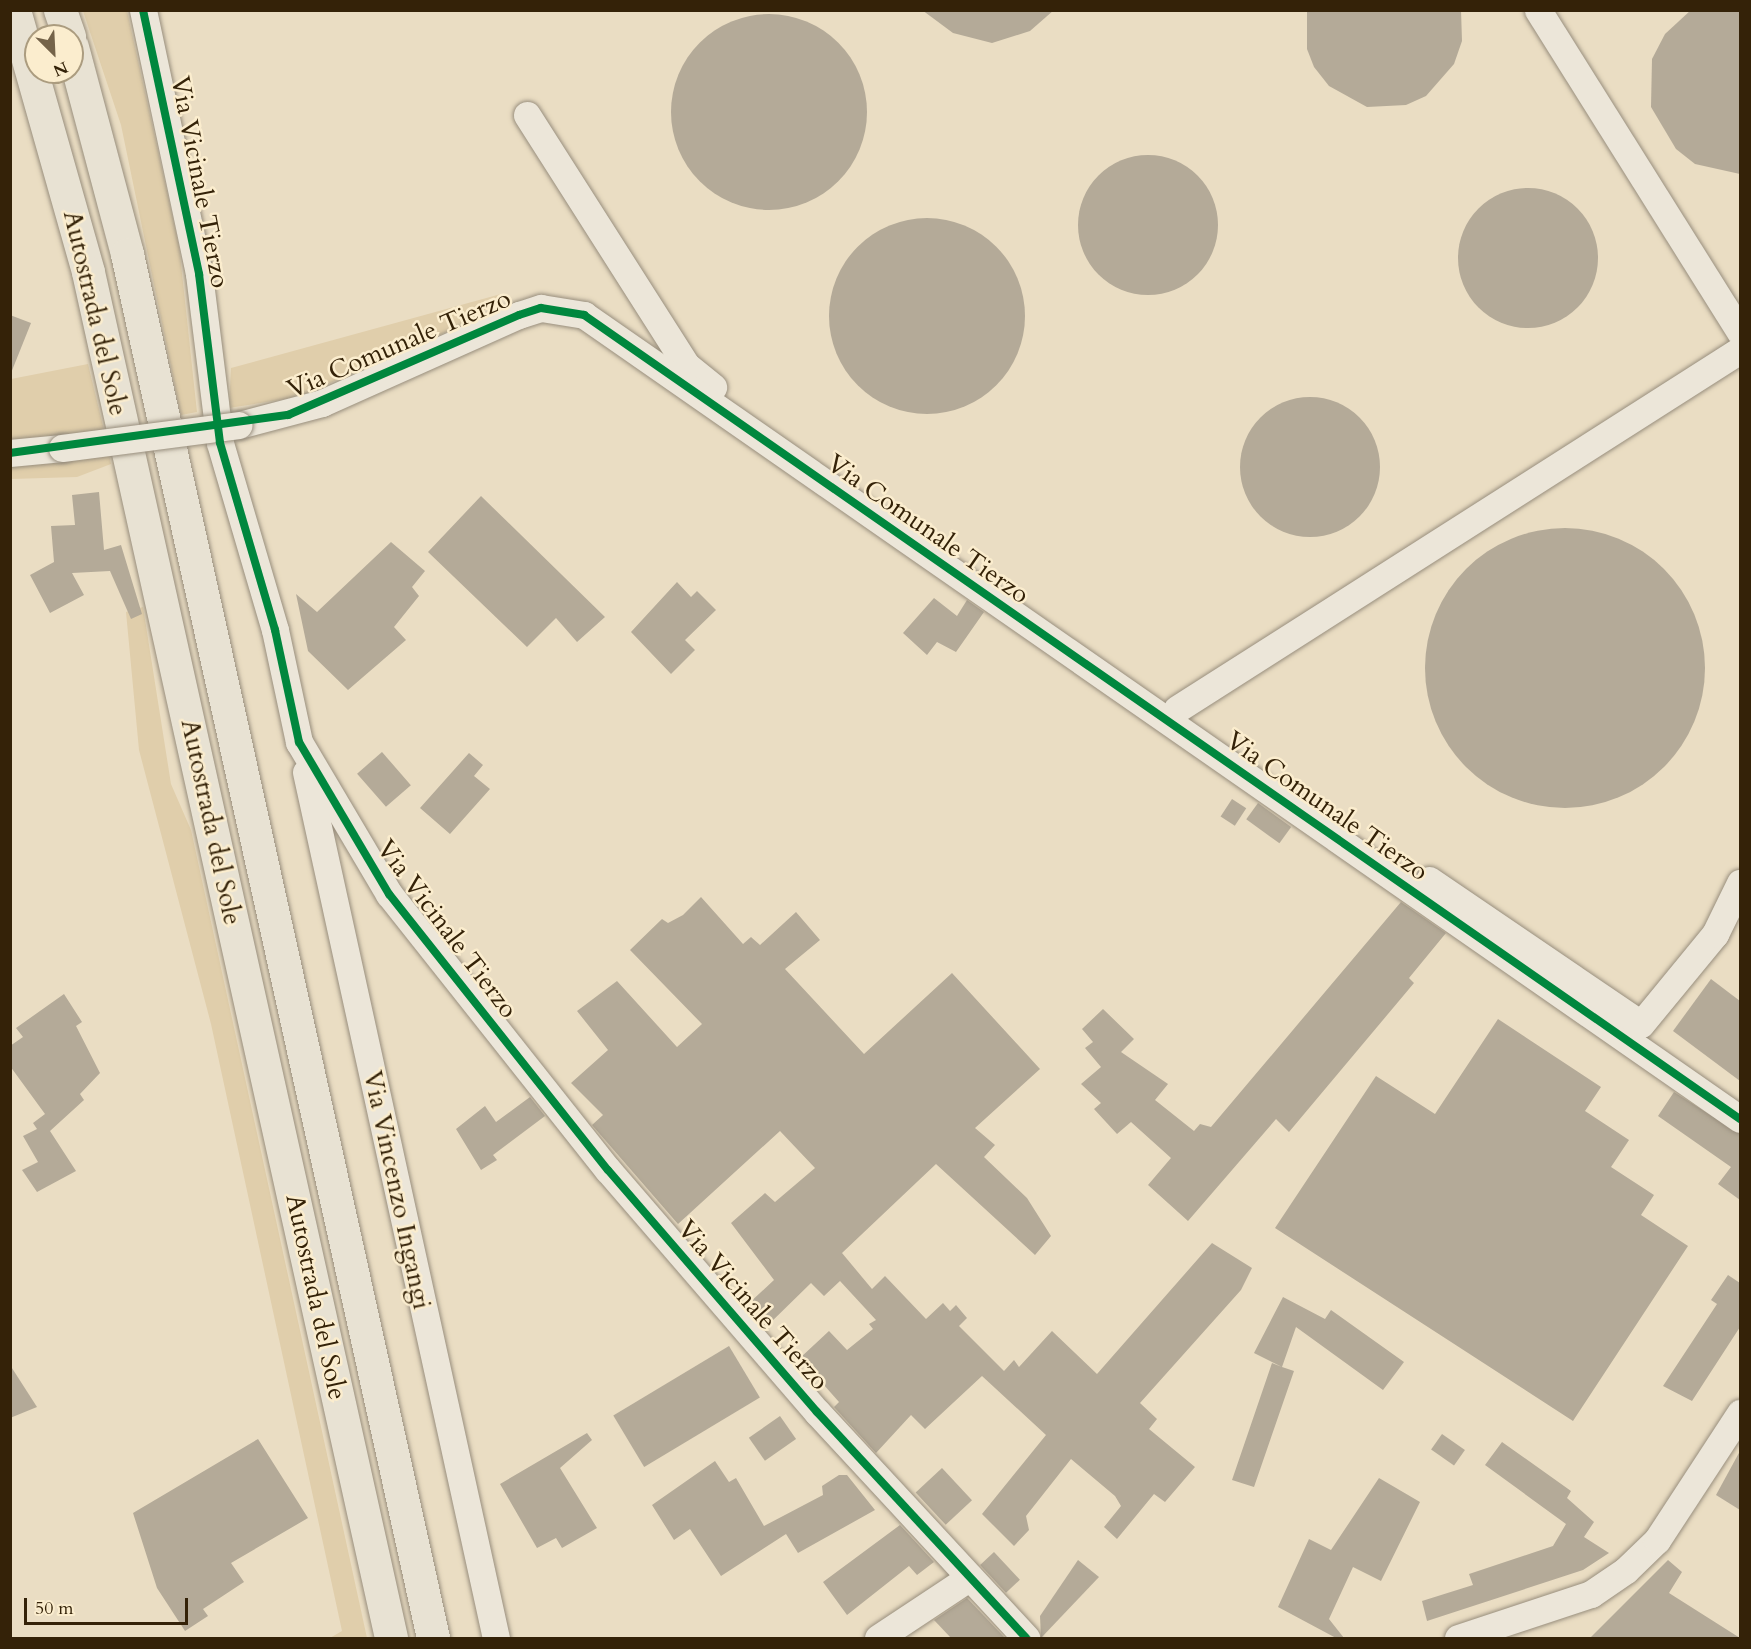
<!DOCTYPE html>
<style>
body{margin:0}
#map{position:relative;width:1751px;height:1649px;overflow:hidden;background:#eaddc3;font-family:Cardo,serif}
div>[style]{position:absolute}
[style*='--x']{left:calc(var(--x)*1px);top:calc(var(--y)*1px);width:calc(var(--w)*1px);rotate:calc(var(--a)*1deg)}
.green>*{inset:0;background:#e0ceab}
.building>*{inset:0;background:#b4aa98;transform-origin:0 0}
.round{border-radius:50%}
.roads{filter:drop-shadow(0 0 2px #988e7d) drop-shadow(0 0 2px #988e7d)}
.minor>*{height:27px;margin:-13.5px;padding:0 13.5px;transform-origin:13.5px;border-radius:13.5px;background:#ece6d9}
.highway>*{height:33px;margin:-16.5px;padding:0 16.5px;transform-origin:16.5px;border-radius:16.5px;background:#e8e2d3}
.bridges{filter:drop-shadow(0 0 2px #988e7d) drop-shadow(0 0 2px #988e7d)}
.minor-bridge>*{height:27px;margin:-13.5px;padding:0 13.5px;transform-origin:13.5px;border-radius:13.5px;background:#ece6d9}
.cycleway>*{height:8px;margin:-4px;padding:0 4px;transform-origin:4px;border-radius:4px;background:#00873e}
span{translate:-50% -50%;white-space:nowrap;text-align:center;line-height:1.15;-webkit-text-stroke:5px #fbedce;paint-order:stroke}
.street-label{font-size:26px;color:#342208}
.frame{position:absolute;inset:0;border:12px solid #342208;pointer-events:none}
.north{position:absolute;left:24px;top:24px;width:60px;height:60px;box-sizing:border-box;background:#fbedce;border:2px solid #ab9c7f;border-radius:50%;rotate:156deg;font-size:16px;font-weight:700;line-height:24px;text-align:center;color:#342208}
.north::after{content:'';display:block;margin:auto;width:21px;height:27px;background:#746349;clip-path:polygon(50% 0,100% 100%,50% 72%,0 100%)}
.scale{position:absolute;left:24px;top:1598px;width:164px;height:27px;box-sizing:border-box;border:3px solid #342208;border-top:0;padding-left:8px;font-size:18px;line-height:21px;white-space:nowrap;color:#342208;-webkit-text-stroke:4px #fbedce;paint-order:stroke}
</style>
<div id="map">
<div class="green">
<i style="clip-path:polygon(83px 11px,127px 11px,179px 246px,197px 412px,181px 415px,121px 125px)"></i>
<i style="clip-path:polygon(501px 294px,476px 319px,298px 397px,229px 408px,231px 368px)"></i>
<i style="clip-path:polygon(88px 364px,104px 430px,11px 441px,11px 379px)"></i>
<i style="clip-path:polygon(109px 454px,111px 464px,77px 477px,11px 479px,10px 463px)"></i>
<i style="clip-path:polygon(143px 607px,171px 784px,191px 830px,367px 1638px,330px 1638px,342px 1631px,211px 1024px,139px 750px,126px 612px)"></i>
</div>
<div class="building">
<i style="clip-path:polygon(922px 10px,1054px 10px,1030px 31px,992px 43px,953px 33px)"></i>
<i style="clip-path:polygon(1307px 10px,1461px 10px,1462px 41px,1454px 64px,1426px 96px,1406px 105px,1367px 107px,1329px 86px,1314px 67px,1307px 49px)"></i>
<i style="clip-path:polygon(1691px 10px,1740px 10px,1740px 174px,1695px 164px,1676px 149px,1651px 107px,1652px 59px,1665px 34px)"></i>
<i class="round" style="left:671px;top:14px;width:196px;height:196px"></i>
<i class="round" style="left:1078px;top:155px;width:140px;height:140px"></i>
<i class="round" style="left:1458px;top:188px;width:140px;height:140px"></i>
<i class="round" style="left:829px;top:218px;width:196px;height:196px"></i>
<i style="clip-path:polygon(10px 315px,31px 323px,11px 373px,10px 373px)"></i>
<i class="round" style="left:1240px;top:397px;width:140px;height:140px"></i>
<i style="clip-path:polygon(99px 492px,104px 550px,121px 545px,142px 614px,131px 619px,110px 571px,72px 573px,84px 595px,50px 613px,30px 575px,54px 562px,51px 526px,75px 525px,72px 495px)"></i>
<i style="clip-path:polygon(481px 496px,605px 617px,577px 642px,556px 618px,527px 647px,428px 552px)"></i>
<i class="round" style="left:1425px;top:528px;width:280px;height:280px"></i>
<i style="clip-path:polygon(391px 542px,425px 571px,412px 587px,419px 596px,394px 627px,406px 640px,348px 690px,308px 651px,296px 594px,317px 612px)"></i>
<i style="clip-path:polygon(677px 582px,691px 597px,697px 591px,716px 610px,685px 640px,695px 650px,671px 674px,631px 632px)"></i>
<i style="clip-path:polygon(934px 598px,957px 616px,967px 600px,984px 612px,956px 652px,937px 642px,927px 655px,903px 633px)"></i>
<i style="left:382px;top:752px;width:44px;height:33px;rotate:49deg"></i>
<i style="clip-path:polygon(469px 753px,483px 765px,474px 776px,490px 789px,450px 834px,420px 808px)"></i>
<i style="left:1232px;top:799px;width:17px;height:21px;rotate:33deg"></i>
<i style="left:1258px;top:803px;width:41px;height:20px;rotate:36deg"></i>
<i style="clip-path:polygon(701px 897px,743px 944px,751px 937px,760px 945px,796px 912px,820px 940px,785px 969px,864px 1054px,952px 973px,1040px 1069px,975px 1128px,995px 1145px,984px 1157px,1027px 1198px,1051px 1236px,1035px 1255px,936px 1164px,842px 1253px,872px 1289px,885px 1276px,926px 1319px,943px 1303px,950px 1311px,956px 1305px,967px 1318px,959px 1326px,1004px 1371px,1014px 1360px,1019px 1367px,1052px 1331px,1097px 1374px,1212px 1243px,1252px 1268px,1241px 1290px,1140px 1403px,1157px 1419px,1149px 1429px,1195px 1467px,1165px 1502px,1154px 1494px,1117px 1539px,1104px 1527px,1121px 1506px,1115px 1496px,1071px 1459px,1026px 1516px,1029px 1530px,1014px 1546px,982px 1514px,1046px 1435px,982px 1376px,925px 1429px,911px 1415px,876px 1453px,834px 1407px,839px 1402px,800px 1358px,829px 1331px,847px 1350px,873px 1329px,869px 1324px,876px 1320px,840px 1281px,824px 1296px,811px 1283px,765px 1328px,746px 1306px,774px 1280px,731px 1223px,765px 1193px,775px 1202px,815px 1168px,780px 1131px,678px 1224px,592px 1125px,603px 1115px,571px 1083px,608px 1050px,577px 1011px,617px 981px,677px 1047px,702px 1024px,630px 950px,662px 919px,668px 923px,683px 915px)"></i>
<i style="clip-path:polygon(1401px 902px,1446px 933px,1409px 978px,1414px 983px,1289px 1132px,1276px 1119px,1188px 1221px,1148px 1185px,1171px 1158px,1131px 1122px,1117px 1134px,1094px 1109px,1101px 1103px,1081px 1084px,1101px 1067px,1085px 1048px,1093px 1042px,1082px 1029px,1103px 1009px,1134px 1039px,1121px 1052px,1168px 1084px,1155px 1100px,1194px 1131px,1200px 1124px,1211px 1127px)"></i>
<i style="clip-path:polygon(1711px 979px,1740px 1001px,1740px 1081px,1673px 1031px)"></i>
<i style="clip-path:polygon(64px 994px,82px 1022px,76px 1026px,100px 1073px,80px 1094px,84px 1100px,50px 1131px,76px 1171px,37px 1192px,22px 1170px,38px 1162px,23px 1136px,37px 1129px,33px 1123px,45px 1114px,10px 1066px,10px 1046px,23px 1037px,16px 1028px)"></i>
<i style="clip-path:polygon(1498px 1019px,1601px 1087px,1585px 1111px,1629px 1140px,1611px 1167px,1654px 1195px,1641px 1215px,1688px 1246px,1573px 1421px,1275px 1228px,1376px 1076px,1435px 1114px)"></i>
<i style="clip-path:polygon(1674px 1092px,1740px 1134px,1740px 1200px,1718px 1184px,1731px 1167px,1658px 1116px)"></i>
<i style="clip-path:polygon(530px 1097px,545px 1116px,493px 1155px,497px 1160px,481px 1170px,456px 1129px,485px 1106px,496px 1122px)"></i>
<i style="clip-path:polygon(1728px 1275px,1740px 1283px,1740px 1327px,1692px 1401px,1663px 1386px,1717px 1304px,1711px 1300px)"></i>
<i style="clip-path:polygon(1283px 1297px,1325px 1319px,1331px 1310px,1404px 1362px,1383px 1390px,1296px 1327px,1282px 1367px,1294px 1371px,1254px 1487px,1232px 1480px,1272px 1363px,1282px 1367px,1254px 1353px)"></i>
<i style="left:729px;top:1346px;width:60px;height:135px;rotate:59deg"></i>
<i style="clip-path:polygon(10px 1365px,37px 1407px,10px 1418px)"></i>
<i style="left:780px;top:1416px;width:28px;height:38px;rotate:55deg"></i>
<i style="clip-path:polygon(587px 1433px,592px 1440px,560px 1468px,597px 1528px,562px 1548px,556px 1538px,537px 1548px,500px 1484px)"></i>
<i style="left:1442px;top:1434px;width:28px;height:19px;rotate:35deg"></i>
<i style="clip-path:polygon(258px 1439px,308px 1518px,231px 1563px,244px 1582px,203px 1609px,208px 1616px,185px 1631px,157px 1588px,133px 1513px)"></i>
<i style="clip-path:polygon(1502px 1442px,1571px 1491px,1567px 1498px,1594px 1522px,1584px 1537px,1609px 1553px,1583px 1570px,1427px 1621px,1422px 1601px,1473px 1585px,1469px 1574px,1553px 1546px,1566px 1524px,1485px 1465px)"></i>
<i style="clip-path:polygon(1740px 1451px,1740px 1510px,1716px 1495px)"></i>
<i style="clip-path:polygon(715px 1461px,729px 1482px,736px 1478px,764px 1526px,823px 1495px,822px 1486px,839px 1475px,847px 1475px,875px 1510px,798px 1553px,786px 1534px,721px 1576px,690px 1529px,674px 1540px,652px 1505px)"></i>
<i style="left:942px;top:1468px;width:44px;height:36px;rotate:47deg"></i>
<i style="clip-path:polygon(1379px 1478px,1420px 1502px,1381px 1581px,1353px 1567px,1329px 1619px,1344px 1638px,1336px 1638px,1278px 1607px,1309px 1539px,1331px 1550px)"></i>
<i style="clip-path:polygon(900px 1525px,934px 1562px,917px 1575px,909px 1566px,847px 1615px,823px 1582px)"></i>
<i style="left:994px;top:1552px;width:38px;height:19px;rotate:47deg"></i>
<i style="clip-path:polygon(1078px 1560px,1099px 1577px,1041px 1638px,1040px 1616px)"></i>
<i style="clip-path:polygon(1668px 1560px,1682px 1572px,1669px 1593px,1740px 1638px,1590px 1638px)"></i>
<i style="clip-path:polygon(967px 1598px,1005px 1638px,951px 1638px,934px 1620px)"></i>
</div>
<div class="roads">
<div class="minor">
<i style="--x:143;--y:10;--w:270;--a:78"></i>
<i style="--x:199;--y:274;--w:170;--a:82.9"></i>
<i style="--x:220;--y:443;--w:195;--a:73.6"></i>
<i style="--x:275;--y:630;--w:115;--a:77.9"></i>
<i style="--x:299;--y:742;--w:177;--a:59.4"></i>
<i style="--x:389;--y:894;--w:352;--a:51.6"></i>
<i style="--x:608;--y:1170;--w:320;--a:49.2"></i>
<i style="--x:817;--y:1412;--w:308;--a:47.2"></i>
<i style="--x:1538;--y:10;--w:380;--a:57.9"></i>
<i style="--x:527;--y:115;--w:296;--a:57.5"></i>
<i style="--x:686;--y:365;--w:35;--a:39"></i>
<i style="--x:239;--y:425;--w:86;--a:-14.8"></i>
<i style="--x:322;--y:403;--w:216;--a:-24.1"></i>
<i style="--x:519;--y:315;--w:23;--a:-18"></i>
<i style="--x:541;--y:308;--w:44;--a:9.2"></i>
<i style="--x:584;--y:315;--w:1408;--a:34.82"></i>
<i style="--x:10;--y:453;--w:52;--a:-5.5"></i>
<i style="--x:1177;--y:709;--w:668;--a:-32.52"></i>
<i style="--x:306;--y:772;--w:887;--a:77.63"></i>
<i style="--x:1429;--y:880;--w:256;--a:34.2"></i>
<i style="--x:1641;--y:1024;--w:117;--a:-50.6"></i>
<i style="--x:1715;--y:934;--w:57;--a:-63.9"></i>
<i style="--x:878;--y:1638;--w:110;--a:-33.5"></i>
<i style="--x:1458;--y:1638;--w:140;--a:-18.3"></i>
<i style="--x:1591;--y:1594;--w:42;--a:-34.4"></i>
<i style="--x:1626;--y:1570;--w:43;--a:-44.1"></i>
<i style="--x:1657;--y:1540;--w:152;--a:-56.8"></i>
</div>
<div class="highway">
<i style="--x:14;--y:10;--w:272;--a:74.2"></i>
<i style="--x:88;--y:272;--w:1399;--a:77.49"></i>
<i style="--x:60;--y:10;--w:28;--a:71"></i>
<i style="--x:72;--y:47;--w:214;--a:75.1"></i>
<i style="--x:127;--y:254;--w:1417;--a:77.53"></i>
</div>
</div>
<div class="bridges">
<div class="minor-bridge">
<i style="--x:62;--y:448;--w:178;--a:-7.4"></i>
</div>
</div>
<div class="cycleway">
<i style="--x:143;--y:10;--w:270;--a:78"></i>
<i style="--x:199;--y:274;--w:170;--a:82.9"></i>
<i style="--x:220;--y:443;--w:195;--a:73.6"></i>
<i style="--x:275;--y:630;--w:115;--a:77.9"></i>
<i style="--x:299;--y:742;--w:177;--a:59.4"></i>
<i style="--x:389;--y:894;--w:352;--a:51.6"></i>
<i style="--x:608;--y:1170;--w:320;--a:49.2"></i>
<i style="--x:817;--y:1412;--w:308;--a:47.2"></i>
<i style="--x:10;--y:453;--w:281;--a:-7.8"></i>
<i style="--x:288;--y:415;--w:252;--a:-23.4"></i>
<i style="--x:519;--y:315;--w:23;--a:-18"></i>
<i style="--x:541;--y:308;--w:44;--a:9.2"></i>
<i style="--x:584;--y:315;--w:1408;--a:34.82"></i>
</div>
<div class="street-label">
<span style="left:200px;top:182px;rotate:79deg">Via Vicinale Tierzo</span>
<span style="left:95px;top:313px;rotate:77deg">Autostrada del Sole</span>
<span style="left:399px;top:344px;rotate:-23deg">Via Comunale Tierzo</span>
<span style="left:928px;top:529px;rotate:35deg">Via Comunale Tierzo</span>
<span style="left:1327px;top:806px;rotate:35deg">Via Comunale Tierzo</span>
<span style="left:211px;top:822px;rotate:78deg">Autostrada del Sole</span>
<span style="left:447px;top:929px;rotate:53deg">Via Vicinale Tierzo</span>
<span style="left:397px;top:1190px;rotate:78deg">Via Vincenzo Ingangi</span>
<span style="left:316px;top:1297px;rotate:78deg">Autostrada del Sole</span>
<span style="left:753px;top:1305px;rotate:49deg">Via Vicinale Tierzo</span>
</div>
<div class="frame"></div>
<div class="north">N</div>
<div class="scale">50 m</div>
</div>
